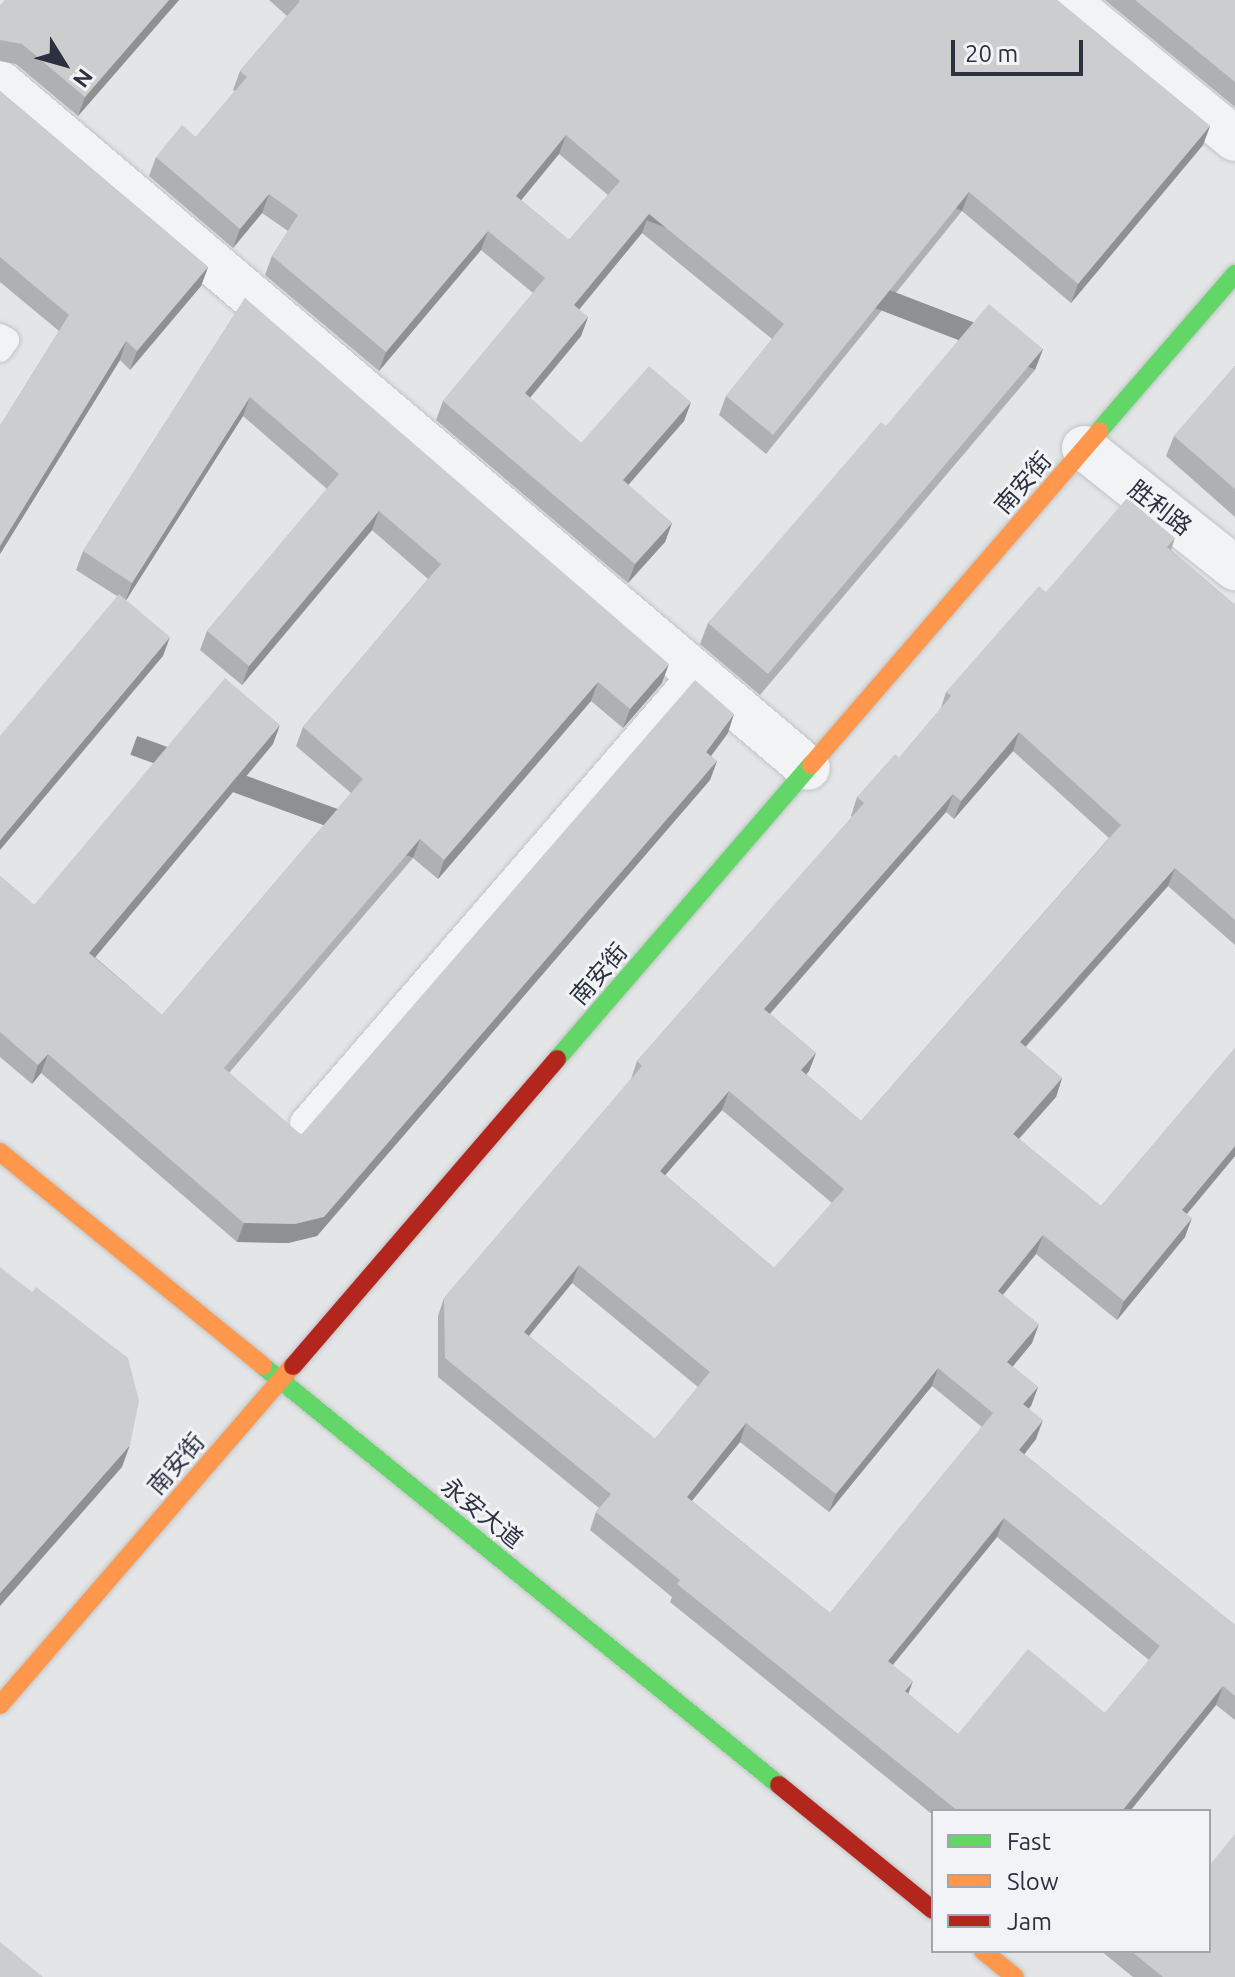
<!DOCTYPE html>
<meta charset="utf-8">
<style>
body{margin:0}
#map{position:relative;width:1235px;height:1977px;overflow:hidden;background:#e3e5e7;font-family:Ubuntu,"Noto Sans SC",sans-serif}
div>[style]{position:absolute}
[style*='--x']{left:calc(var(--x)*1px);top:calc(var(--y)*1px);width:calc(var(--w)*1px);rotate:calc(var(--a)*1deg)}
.roads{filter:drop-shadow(0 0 2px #c1c3c5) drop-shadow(0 0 2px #c1c3c5)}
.lane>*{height:24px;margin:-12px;padding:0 12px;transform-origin:12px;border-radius:12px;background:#f2f3f4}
.street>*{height:44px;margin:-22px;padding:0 22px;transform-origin:22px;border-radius:22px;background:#f2f3f4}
.fast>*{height:18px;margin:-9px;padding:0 9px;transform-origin:9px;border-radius:9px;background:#63d668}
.slow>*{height:18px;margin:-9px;padding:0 9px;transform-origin:9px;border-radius:9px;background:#ff974d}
.jam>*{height:18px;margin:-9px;padding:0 9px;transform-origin:9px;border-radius:9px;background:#b3261e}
.wall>*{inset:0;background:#afb0b2}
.shaded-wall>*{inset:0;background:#8e9091;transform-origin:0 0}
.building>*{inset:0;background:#cbcdcf}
span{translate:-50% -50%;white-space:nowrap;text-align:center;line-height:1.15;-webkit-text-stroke:6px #f1f3f6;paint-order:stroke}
.street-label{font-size:24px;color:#2b313f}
.legend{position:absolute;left:931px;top:1809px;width:280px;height:144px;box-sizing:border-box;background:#f1f3f6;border:2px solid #a2a5ad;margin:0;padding:10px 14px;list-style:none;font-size:24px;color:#2b313f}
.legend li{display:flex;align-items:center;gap:16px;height:40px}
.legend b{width:40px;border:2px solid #a2a5ad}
.north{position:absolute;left:24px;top:24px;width:80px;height:80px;-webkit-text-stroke:6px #f1f3f6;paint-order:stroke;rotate:127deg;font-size:22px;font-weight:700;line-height:32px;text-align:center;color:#2b313f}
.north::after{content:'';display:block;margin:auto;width:28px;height:36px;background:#2b313f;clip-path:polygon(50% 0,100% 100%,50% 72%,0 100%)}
.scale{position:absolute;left:951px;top:40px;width:132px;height:36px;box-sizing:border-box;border:4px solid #2b313f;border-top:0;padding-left:10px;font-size:24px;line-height:28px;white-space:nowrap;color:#2b313f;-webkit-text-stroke:6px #f1f3f6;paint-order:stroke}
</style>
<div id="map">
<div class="roads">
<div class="lane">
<i style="--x:0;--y:336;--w:8;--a:30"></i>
<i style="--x:7;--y:340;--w:12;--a:125"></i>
<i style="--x:302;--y:1122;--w:598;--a:-49.14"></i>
</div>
<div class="street">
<i style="--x:1066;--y:0;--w:219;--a:39.4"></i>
<i style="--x:0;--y:83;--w:1059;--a:40.29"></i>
<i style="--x:1084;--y:448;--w:193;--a:38.5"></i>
</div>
<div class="fast">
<i style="--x:1099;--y:431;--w:208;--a:-49.1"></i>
<i style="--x:557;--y:1059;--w:389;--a:-49.2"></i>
<i style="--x:263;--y:1366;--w:665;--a:39.08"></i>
</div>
<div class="slow">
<i style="--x:811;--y:765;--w:441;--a:-49.2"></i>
<i style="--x:0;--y:1152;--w:339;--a:39.1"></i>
<i style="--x:0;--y:1705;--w:448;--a:-49.2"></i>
<i style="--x:983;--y:1951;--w:41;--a:39.1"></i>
</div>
<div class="jam">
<i style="--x:293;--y:1366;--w:405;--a:-49.3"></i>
<i style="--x:779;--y:1785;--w:198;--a:39.1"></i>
</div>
</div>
<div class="wall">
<i style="clip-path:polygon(5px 0,179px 0,78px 116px,16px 64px,0 61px,0 6px)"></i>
<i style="clip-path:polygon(evenodd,269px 0,1057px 0,1210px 126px,1203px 145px,1071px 303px,962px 211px,766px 454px,719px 415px,726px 396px,772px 339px,642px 233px,579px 310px,588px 317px,581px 336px,530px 398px,581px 443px,691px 402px,684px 421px,628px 485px,672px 523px,665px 542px,628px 583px,436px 420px,443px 401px,533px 293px,481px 250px,379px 371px,265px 275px,272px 256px,288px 231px,262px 213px,233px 248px,149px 176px,156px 157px,196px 137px,235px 91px,233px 90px,240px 71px,287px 16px,269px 0,559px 154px,608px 195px,569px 240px,521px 200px,559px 154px)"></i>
<i style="clip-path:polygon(1105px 0,1235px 0,1235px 107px)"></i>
<i style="clip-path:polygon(0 91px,208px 267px,201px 286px,130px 370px,120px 360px,0 554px,0 426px,59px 331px,0 282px)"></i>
<i style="clip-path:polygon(245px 298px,662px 683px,623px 728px,591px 701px,438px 879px,413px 858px,229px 1073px,301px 1135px,728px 733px,711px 756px,717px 761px,710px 780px,317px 1236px,288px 1243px,237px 1242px,41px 1073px,32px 1084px,0 1057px,0 876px,34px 905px,273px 744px,95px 957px,162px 1015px,351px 793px,296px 746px,303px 727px,428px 579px,372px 530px,242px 685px,200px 650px,207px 631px,327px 489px,243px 416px,126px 600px,163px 656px,117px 596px,76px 570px,83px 551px)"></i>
<i style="clip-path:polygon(1043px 349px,1035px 370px,760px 695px,700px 644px,708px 623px,886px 426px)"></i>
<i style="clip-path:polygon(1235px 366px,1235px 517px,1166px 456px,1174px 436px)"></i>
<i style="clip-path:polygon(evenodd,1175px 538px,1171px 550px,1235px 605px,1235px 945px,1168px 886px,1026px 1047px,1062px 1078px,1056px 1097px,1019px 1139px,1101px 1206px,1235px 1048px,1235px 1156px,1187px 1214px,1185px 1237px,1117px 1320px,1036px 1254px,1003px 1295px,1032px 1343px,1012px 1366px,1038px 1387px,1031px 1406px,1029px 1408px,1036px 1439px,1024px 1454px,1235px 1625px,1235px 1720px,1216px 1705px,1130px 1811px,933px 1811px,933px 1815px,670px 1602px,672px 1597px,590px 1530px,596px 1512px,599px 1508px,438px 1377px,438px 1316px,444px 1298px,631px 1079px,637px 1061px,852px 817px,851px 816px,857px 797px,899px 758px,941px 708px,946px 692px,1046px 592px,1175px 538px,1013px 751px,1109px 838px,861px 1121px,806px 1074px,809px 1071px,816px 1053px,770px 1014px,946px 812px,954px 819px,1013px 751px,1175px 538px,722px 1110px,832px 1203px,774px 1268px,665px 1175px,722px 1110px,1175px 538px,572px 1283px,698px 1387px,655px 1439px,529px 1336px,572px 1283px,1175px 538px,932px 1386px,982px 1427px,830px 1613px,692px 1501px,740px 1442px,829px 1512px,932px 1386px,1175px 538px,997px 1537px,1149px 1660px,1105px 1713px,958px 1734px,908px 1694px,893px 1665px,997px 1537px)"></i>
<i style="clip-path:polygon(1101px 1951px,1209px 1951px,1235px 1977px,1133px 1977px)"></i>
</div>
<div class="shaded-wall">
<i style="clip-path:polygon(169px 0,179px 0,78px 116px,85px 97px)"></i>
<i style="clip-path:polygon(1210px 126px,1203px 145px,1071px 303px,1078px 284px)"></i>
<i style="clip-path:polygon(566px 135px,559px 154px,509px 215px,516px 196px)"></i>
<i style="left:969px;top:192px;width:20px;height:312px;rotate:110deg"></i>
<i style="clip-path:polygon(269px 194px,262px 213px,233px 248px,240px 229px)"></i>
<i style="clip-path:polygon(649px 214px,642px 233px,567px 324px,574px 305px)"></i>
<i style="clip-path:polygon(488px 231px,481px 250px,379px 371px,386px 352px)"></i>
<i style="clip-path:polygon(208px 267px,201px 286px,130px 370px,137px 351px)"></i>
<i style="clip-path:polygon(588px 317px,581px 336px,518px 412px,525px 393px)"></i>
<i style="clip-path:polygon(126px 341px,120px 360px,0 554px,0 546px)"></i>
<i style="left:1043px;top:349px;width:22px;height:426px;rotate:111deg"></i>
<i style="clip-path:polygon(250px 397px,243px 416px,125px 602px,132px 583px)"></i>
<i style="clip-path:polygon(691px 402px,684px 421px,616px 499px,623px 480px)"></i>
<i style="clip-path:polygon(379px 511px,372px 530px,242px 685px,249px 666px)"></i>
<i style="clip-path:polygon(672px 523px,665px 542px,628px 583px,635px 564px)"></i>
<i style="clip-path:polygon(170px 637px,163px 656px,0 850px,0 840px)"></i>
<i style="clip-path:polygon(669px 664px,662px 683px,623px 728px,630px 709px)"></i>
<i style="clip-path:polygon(598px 682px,591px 701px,438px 879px,444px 860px)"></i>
<i style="clip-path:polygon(734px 714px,728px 733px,699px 772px,706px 752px)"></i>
<i style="clip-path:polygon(280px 725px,273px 744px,83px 972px,89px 953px)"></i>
<i style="clip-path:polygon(1019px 732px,1013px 751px,954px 819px,961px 801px)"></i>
<i style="clip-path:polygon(717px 761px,710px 780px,317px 1236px,288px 1243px,237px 1242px,244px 1223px)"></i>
<i style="clip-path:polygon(953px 794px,946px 812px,758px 1027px,764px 1009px)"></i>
<i style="left:420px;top:839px;width:20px;height:301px;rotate:110deg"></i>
<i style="clip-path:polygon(1175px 868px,1168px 886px,1013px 1060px,1020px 1042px)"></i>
<i style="clip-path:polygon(816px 1053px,809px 1071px,795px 1089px,801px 1070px)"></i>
<i style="clip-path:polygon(48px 1054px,41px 1073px,32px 1084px,38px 1065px)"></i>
<i style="clip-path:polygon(1062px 1078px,1056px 1097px,1006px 1153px,1013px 1134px)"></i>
<i style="clip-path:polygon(729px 1091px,722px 1110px,653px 1189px,660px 1171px)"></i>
<i style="clip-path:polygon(1235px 1146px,1235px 1156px,1175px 1228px,1182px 1210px)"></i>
<i style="clip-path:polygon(1192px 1218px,1185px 1237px,1117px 1320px,1124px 1301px)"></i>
<i style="clip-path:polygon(1043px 1235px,1036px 1254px,991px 1309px,998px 1291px)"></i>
<i style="clip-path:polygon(579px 1265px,572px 1283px,517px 1350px,524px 1332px)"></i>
<i style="clip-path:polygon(1039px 1324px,1032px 1343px,1001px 1381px,1007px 1362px)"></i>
<i style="clip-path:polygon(938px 1368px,932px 1386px,829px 1512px,836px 1494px)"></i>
<i style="clip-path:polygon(1038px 1387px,1031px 1406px,1017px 1422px,1023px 1404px)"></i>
<i style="clip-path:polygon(1043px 1420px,1036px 1439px,1013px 1469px,1019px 1450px)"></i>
<i style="clip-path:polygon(746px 1423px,740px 1442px,680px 1515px,687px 1497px)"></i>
<i style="clip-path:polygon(130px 1445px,122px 1467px,0 1606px,0 1593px)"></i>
<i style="clip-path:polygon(1004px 1518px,997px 1537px,881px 1679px,888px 1661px)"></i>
<i style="clip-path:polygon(913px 1681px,906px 1700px,905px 1691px)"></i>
<i style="clip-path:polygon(1223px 1686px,1216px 1705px,1130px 1811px,1122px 1811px)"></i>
</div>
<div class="building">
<i style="clip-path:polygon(5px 0,169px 0,85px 97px,22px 44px,0 40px,0 6px)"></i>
<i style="clip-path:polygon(evenodd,298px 0,1057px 0,1210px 126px,1078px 284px,969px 192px,773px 435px,726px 396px,784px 324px,649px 214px,574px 305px,588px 317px,525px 393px,581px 443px,649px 366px,691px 402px,623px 480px,672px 523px,635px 564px,443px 401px,545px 278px,488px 231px,386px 352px,272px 256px,298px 215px,269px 194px,240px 229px,156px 157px,182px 125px,196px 137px,247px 77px,240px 71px,300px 1px,298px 0,566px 135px,620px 181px,569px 240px,516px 196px,566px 135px)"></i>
<i style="clip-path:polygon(1135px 0,1235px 0,1235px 82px)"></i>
<i style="clip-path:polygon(0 91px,208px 267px,137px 351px,126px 341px,0 546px,0 426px,69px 315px,0 257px)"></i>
<i style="clip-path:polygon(245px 298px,669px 664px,630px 709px,598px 682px,444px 860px,420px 839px,224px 1068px,301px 1135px,695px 680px,734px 714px,706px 752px,717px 761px,324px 1217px,295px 1224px,244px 1223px,48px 1054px,38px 1065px,0 1032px,0 876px,34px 905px,225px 678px,280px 725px,89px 953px,162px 1015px,363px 779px,303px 727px,441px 564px,379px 511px,249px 666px,207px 631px,339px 474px,250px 397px,132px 583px,83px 551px)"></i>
<i style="clip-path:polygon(989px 304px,1043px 349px,768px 674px,708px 623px,881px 422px,886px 426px)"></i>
<i style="clip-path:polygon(1235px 366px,1235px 489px,1174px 436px)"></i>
<i style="clip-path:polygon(evenodd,1127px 498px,1175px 538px,1167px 547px,1235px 605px,1235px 920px,1175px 868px,1020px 1042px,1062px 1078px,1013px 1134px,1101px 1206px,1235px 1048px,1235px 1146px,1182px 1210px,1192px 1218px,1124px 1301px,1043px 1235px,998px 1291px,1039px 1324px,1007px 1362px,1038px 1387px,1023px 1404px,1043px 1420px,1019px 1450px,1235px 1625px,1235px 1696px,1223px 1686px,1122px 1811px,958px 1811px,677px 1584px,680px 1580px,596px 1512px,611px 1494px,445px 1358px,444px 1298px,642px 1066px,637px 1061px,864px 803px,857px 797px,895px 754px,899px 758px,951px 696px,946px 692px,1039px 586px,1046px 592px,1127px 498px,1019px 732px,1121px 825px,861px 1121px,801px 1070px,816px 1053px,764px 1009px,953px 794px,961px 801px,1019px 732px,1127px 498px,729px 1091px,844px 1189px,774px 1268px,660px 1171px,729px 1091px,1127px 498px,579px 1265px,710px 1372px,655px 1439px,524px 1332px,579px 1265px,1127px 498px,938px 1368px,993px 1413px,830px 1613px,687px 1497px,746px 1423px,836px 1494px,938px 1368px,1127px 498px,1004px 1518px,1160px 1646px,1105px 1713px,1028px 1649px,958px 1734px,905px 1691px,913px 1681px,888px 1661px,1004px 1518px)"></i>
<i style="clip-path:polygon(119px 594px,170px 637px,0 840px,0 736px)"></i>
<i style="clip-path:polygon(0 1267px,32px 1292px,36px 1287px,128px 1358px,139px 1401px,130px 1445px,0 1593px)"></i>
<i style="clip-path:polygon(1235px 1834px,1235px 1977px,1163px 1977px,1131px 1951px,1209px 1951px,1209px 1866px)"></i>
<i style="clip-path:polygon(0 1942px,43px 1977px,0 1977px)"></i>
</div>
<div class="street-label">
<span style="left:1023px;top:483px;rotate:-49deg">南安街</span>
<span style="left:1160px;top:508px;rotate:38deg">胜利路</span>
<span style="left:599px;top:974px;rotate:-49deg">南安街</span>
<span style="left:176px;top:1464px;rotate:-49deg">南安街</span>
<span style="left:482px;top:1513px;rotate:39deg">永安大道</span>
</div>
<ul class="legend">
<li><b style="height:10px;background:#63d668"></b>Fast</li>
<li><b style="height:10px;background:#ff974d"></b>Slow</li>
<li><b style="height:10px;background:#b3261e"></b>Jam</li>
</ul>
<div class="north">N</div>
<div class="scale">20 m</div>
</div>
